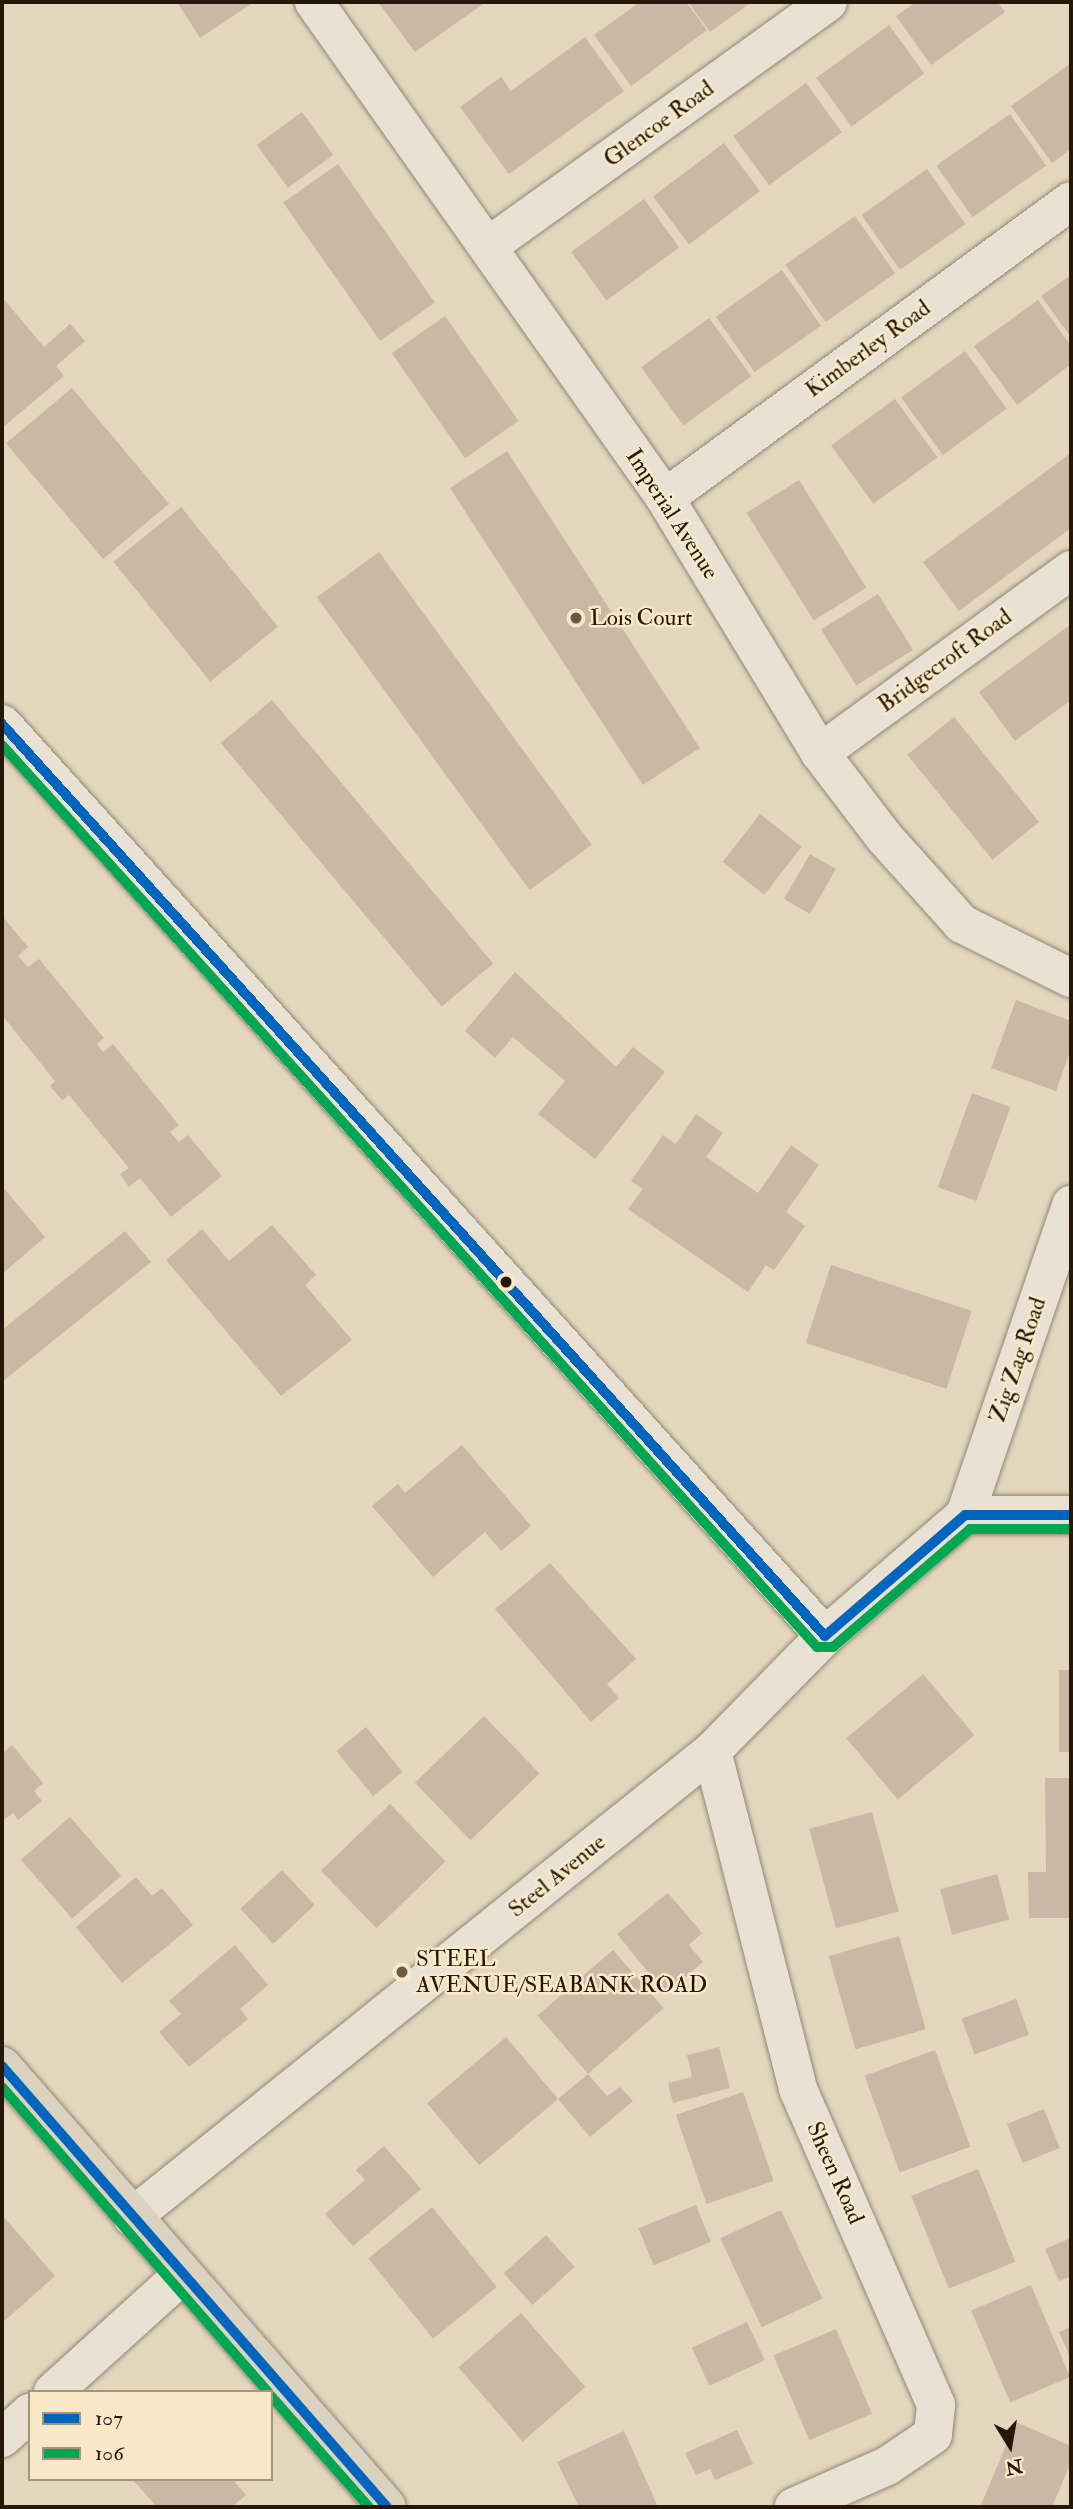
<!DOCTYPE html>
<style>
body{margin:0}
#map{position:relative;width:1073px;height:2509px;overflow:hidden;background:#e4d7bd;font-family:"IM FELL Double Pica",serif}
div>[style]{position:absolute}
[style*='--x']{left:calc(var(--x)*1px);top:calc(var(--y)*1px);width:calc(var(--w)*1px);rotate:calc(var(--a)*1deg)}
.building>*{inset:0;background:#cab7a6;transform-origin:0 0}
.roads{filter:drop-shadow(0 0 2px #918878) drop-shadow(0 0 2px #918878)}
.street>*{height:38px;margin:-19px;padding:0 19px;transform-origin:19px;border-radius:19px;background:#e8e1d4}
.primary>*{height:38px;margin:-19px;padding:0 19px;transform-origin:19px;border-radius:19px;background:#dcd2c0}
.bus-1>*{height:10px;margin:-5px;padding:0 5px;transform-origin:5px;border-radius:5px;background:#0065bd}
.bus-2>*{height:10px;margin:-5px;padding:0 5px;transform-origin:5px;border-radius:5px;background:#00a651}
.dots>*{width:19px;height:19px;translate:-50% -50%;box-sizing:border-box;border:4px solid #f8e9c9;border-radius:50%}
span{translate:-50% -50%;white-space:nowrap;text-align:center;line-height:1.15;-webkit-text-stroke:5px #f8e9c9;paint-order:stroke}
.street-label{font-size:23px;color:#271709}
.poi-label{font-size:23px;color:#271709}
.left{translate:0 -50%;text-align:left}
.frame{position:absolute;inset:0;border:4px solid #271709;pointer-events:none}
.legend{position:absolute;left:28px;top:2390px;width:245px;height:91px;box-sizing:border-box;background:#f8e9c9;border:2px solid #a4957c;margin:0;padding:9px 12px;list-style:none;font-size:21px;color:#271709}
.legend li{display:flex;align-items:center;gap:14px;height:35px}
.legend b{width:35px;border:2px solid #a4957c}
.north{position:absolute;left:975px;top:2411px;width:70px;height:70px;-webkit-text-stroke:5px #f8e9c9;paint-order:stroke;rotate:169deg;font-size:19px;font-weight:700;line-height:28px;text-align:center;color:#271709}
.north::after{content:'';display:block;margin:auto;width:24px;height:32px;background:#271709;clip-path:polygon(50% 0,100% 100%,50% 72%,0 100%)}
</style>
<div id="map">
<div class="building">
<i style="clip-path:polygon(177px 2px,254px 2px,200px 38px)"></i>
<i style="clip-path:polygon(378px 2px,486px 2px,415px 52px)"></i>
<i style="clip-path:polygon(640px 2px,686px 2px,707px 30px,631px 86px,594px 35px)"></i>
<i style="clip-path:polygon(688px 2px,752px 2px,710px 32px)"></i>
<i style="clip-path:polygon(916px 2px,997px 2px,1005px 12px,931px 65px,896px 16px)"></i>
<i style="left:889px;top:25px;width:60px;height:90px;rotate:54deg"></i>
<i style="clip-path:polygon(585px 37px,624px 91px,509px 174px,460px 107px,501px 77px,511px 91px)"></i>
<i style="clip-path:polygon(1071px 63px,1071px 149px,1052px 163px,1011px 106px)"></i>
<i style="left:806px;top:83px;width:61px;height:90px;rotate:54deg"></i>
<i style="left:302px;top:112px;width:53px;height:56px;rotate:54deg"></i>
<i style="left:1010px;top:114px;width:63px;height:90px;rotate:55deg"></i>
<i style="left:724px;top:143px;width:60px;height:89px;rotate:53deg"></i>
<i style="left:338px;top:164px;width:169px;height:67px;rotate:55deg"></i>
<i style="left:927px;top:169px;width:67px;height:80px;rotate:55deg"></i>
<i style="left:644px;top:199px;width:60px;height:90px;rotate:54deg"></i>
<i style="left:855px;top:216px;width:70px;height:85px;rotate:55deg"></i>
<i style="left:782px;top:270px;width:68px;height:81px;rotate:55deg"></i>
<i style="clip-path:polygon(1071px 275px,1071px 337px,1041px 296px)"></i>
<i style="clip-path:polygon(2px 297px,44px 347px,70px 324px,85px 341px,56px 366px,64px 376px,2px 428px)"></i>
<i style="clip-path:polygon(1038px 300px,1071px 346px,1071px 364px,1017px 405px,974px 346px)"></i>
<i style="left:445px;top:316px;width:128px;height:65px;rotate:55deg"></i>
<i style="left:709px;top:318px;width:72px;height:84px;rotate:54deg"></i>
<i style="left:965px;top:351px;width:71px;height:79px;rotate:54deg"></i>
<i style="left:72px;top:388px;width:151px;height:86px;rotate:50deg"></i>
<i style="left:895px;top:399px;width:72px;height:79px;rotate:54deg"></i>
<i style="left:507px;top:451px;width:354px;height:68px;rotate:57deg"></i>
<i style="clip-path:polygon(1071px 453px,1071px 528px,959px 611px,923px 562px)"></i>
<i style="left:799px;top:480px;width:127px;height:62px;rotate:58deg"></i>
<i style="left:181px;top:507px;width:154px;height:87px;rotate:51deg"></i>
<i style="left:379px;top:552px;width:362px;height:77px;rotate:54deg"></i>
<i style="left:878px;top:594px;width:66px;height:67px;rotate:58deg"></i>
<i style="clip-path:polygon(1071px 624px,1071px 700px,1015px 741px,979px 692px)"></i>
<i style="left:272px;top:700px;width:344px;height:67px;rotate:50deg"></i>
<i style="left:954px;top:717px;width:135px;height:60px;rotate:51deg"></i>
<i style="left:760px;top:814px;width:53px;height:61px;rotate:38deg"></i>
<i style="left:810px;top:854px;width:30px;height:52px;rotate:30deg"></i>
<i style="clip-path:polygon(2px 916px,28px 947px,18px 956px,28px 967px,39px 959px,104px 1038px,97px 1044px,103px 1052px,113px 1044px,179px 1125px,170px 1132px,179px 1142px,188px 1135px,222px 1176px,171px 1217px,140px 1178px,129px 1187px,120px 1174px,129px 1168px,69px 1095px,62px 1100px,50px 1086px,55px 1081px,2px 1015px)"></i>
<i style="clip-path:polygon(515px 972px,616px 1067px,633px 1047px,665px 1072px,595px 1159px,538px 1114px,565px 1081px,513px 1037px,495px 1058px,465px 1031px)"></i>
<i style="clip-path:polygon(1016px 1000px,1071px 1021px,1071px 1049px,1056px 1091px,991px 1068px)"></i>
<i style="left:972px;top:1093px;width:41px;height:100px;rotate:20deg"></i>
<i style="clip-path:polygon(696px 1114px,723px 1133px,706px 1157px,758px 1193px,791px 1145px,819px 1165px,786px 1212px,805px 1226px,774px 1270px,766px 1265px,748px 1292px,628px 1209px,643px 1189px,631px 1181px,663px 1135px,676px 1144px)"></i>
<i style="clip-path:polygon(2px 1186px,45px 1237px,2px 1274px)"></i>
<i style="clip-path:polygon(272px 1225px,316px 1275px,305px 1285px,352px 1340px,281px 1396px,166px 1260px,202px 1229px,229px 1261px)"></i>
<i style="clip-path:polygon(125px 1231px,151px 1262px,2px 1382px,2px 1330px)"></i>
<i style="left:831px;top:1265px;width:148px;height:82px;rotate:18deg"></i>
<i style="clip-path:polygon(462px 1445px,531px 1526px,501px 1551px,485px 1532px,433px 1577px,372px 1506px,398px 1484px,405px 1493px)"></i>
<i style="clip-path:polygon(550px 1563px,636px 1659px,607px 1684px,619px 1698px,591px 1722px,495px 1609px)"></i>
<i style="left:1059px;top:1670px;width:12px;height:82px"></i>
<i style="left:923px;top:1674px;width:80px;height:100px;rotate:50deg"></i>
<i style="left:484px;top:1716px;width:80px;height:96px;rotate:46deg"></i>
<i style="left:366px;top:1727px;width:58px;height:38px;rotate:51deg"></i>
<i style="clip-path:polygon(12px 1745px,43px 1783px,34px 1791px,42px 1801px,18px 1820px,13px 1813px,2px 1821px,2px 1754px)"></i>
<i style="clip-path:polygon(1045px 1778px,1071px 1778px,1071px 1918px,1029px 1918px,1028px 1872px,1046px 1872px)"></i>
<i style="left:390px;top:1804px;width:80px;height:96px;rotate:46deg"></i>
<i style="left:872px;top:1812px;width:103px;height:65px;rotate:75deg"></i>
<i style="left:70px;top:1817px;width:78px;height:65px;rotate:49deg"></i>
<i style="left:282px;top:1870px;width:48px;height:57px;rotate:47deg"></i>
<i style="left:997px;top:1874px;width:47px;height:59px;rotate:75deg"></i>
<i style="clip-path:polygon(136px 1877px,152px 1896px,162px 1888px,193px 1925px,122px 1983px,76px 1927px)"></i>
<i style="clip-path:polygon(668px 1893px,702px 1933px,689px 1945px,703px 1962px,666px 1994px,617px 1934px)"></i>
<i style="left:899px;top:1936px;width:97px;height:73px;rotate:74deg"></i>
<i style="clip-path:polygon(235px 1945px,268px 1985px,240px 2009px,248px 2019px,189px 2067px,159px 2032px,181px 2014px,169px 2001px)"></i>
<i style="left:613px;top:1950px;width:77px;height:100px;rotate:49deg"></i>
<i style="left:1016px;top:1999px;width:38px;height:58px;rotate:70deg"></i>
<i style="left:506px;top:2037px;width:81px;height:103px;rotate:50deg"></i>
<i style="clip-path:polygon(719px 2047px,730px 2088px,673px 2103px,668px 2083px,692px 2077px,687px 2055px)"></i>
<i style="left:935px;top:2050px;width:103px;height:75px;rotate:70deg"></i>
<i style="clip-path:polygon(588px 2074px,607px 2096px,620px 2087px,633px 2101px,590px 2137px,558px 2099px)"></i>
<i style="left:743px;top:2092px;width:94px;height:71px;rotate:71deg"></i>
<i style="left:1044px;top:2109px;width:42px;height:40px;rotate:68deg"></i>
<i style="clip-path:polygon(384px 2146px,421px 2189px,353px 2246px,325px 2214px,365px 2180px,356px 2170px)"></i>
<i style="left:978px;top:2169px;width:100px;height:72px;rotate:68deg"></i>
<i style="left:696px;top:2205px;width:40px;height:62px;rotate:68deg"></i>
<i style="left:432px;top:2207px;width:103px;height:82px;rotate:51deg"></i>
<i style="left:781px;top:2210px;width:98px;height:67px;rotate:65deg"></i>
<i style="clip-path:polygon(2px 2215px,55px 2276px,2px 2323px)"></i>
<i style="left:546px;top:2235px;width:43px;height:57px;rotate:48deg"></i>
<i style="clip-path:polygon(1071px 2238px,1071px 2276px,1059px 2281px,1045px 2249px)"></i>
<i style="left:1031px;top:2285px;width:100px;height:65px;rotate:67deg"></i>
<i style="left:521px;top:2313px;width:98px;height:83px;rotate:49deg"></i>
<i style="left:747px;top:2322px;width:42px;height:61px;rotate:65deg"></i>
<i style="clip-path:polygon(1071px 2327px,1071px 2359px,1059px 2332px)"></i>
<i style="left:836px;top:2329px;width:92px;height:68px;rotate:67deg"></i>
<i style="clip-path:polygon(1016px 2422px,1071px 2446px,1071px 2462px,1052px 2507px,980px 2507px)"></i>
<i style="clip-path:polygon(737px 2430px,753px 2464px,715px 2480px,710px 2469px,696px 2475px,685px 2453px)"></i>
<i style="clip-path:polygon(624px 2431px,658px 2507px,579px 2507px,557px 2462px)"></i>
<i style="clip-path:polygon(132px 2479px,232px 2479px,246px 2495px,232px 2507px,157px 2507px)"></i>
</div>
<div class="roads">
<div class="street">
<i style="--x:314;--y:2;--w:608;--a:54.71"></i>
<i style="--x:665;--y:498;--w:298;--a:58.7"></i>
<i style="--x:820;--y:753;--w:106;--a:52.7"></i>
<i style="--x:884;--y:837;--w:117;--a:48.1"></i>
<i style="--x:962;--y:924;--w:122;--a:26.4"></i>
<i style="--x:490;--y:245;--w:416;--a:-35.7"></i>
<i style="--x:665;--y:498;--w:503;--a:-36.19"></i>
<i style="--x:2;--y:724;--w:1228;--a:47.94"></i>
<i style="--x:820;--y:753;--w:311;--a:-36.1"></i>
<i style="--x:965;--y:1515;--w:328;--a:-71.1"></i>
<i style="--x:965;--y:1515;--w:106;--a:0"></i>
<i style="--x:712;--y:1751;--w:349;--a:75.7"></i>
<i style="--x:798;--y:2089;--w:345;--a:66.4"></i>
<i style="--x:936;--y:2405;--w:30;--a:96"></i>
<i style="--x:933;--y:2435;--w:55;--a:146"></i>
<i style="--x:887;--y:2466;--w:102;--a:156.2"></i>
<i style="--x:132;--y:2217;--w:744;--a:-38.78"></i>
<i style="--x:712;--y:1751;--w:161;--a:-45.5"></i>
<i style="--x:825;--y:1636;--w:185;--a:-40.8"></i>
<i style="--x:53;--y:2392;--w:174;--a:-42.2"></i>
<i style="--x:2;--y:2438;--w:38;--a:-42"></i>
</div>
<div class="primary">
<i style="--x:2;--y:2066;--w:585;--a:48.88"></i>
</div>
</div>
<div class="bus-1">
<i style="--x:2;--y:724;--w:1228;--a:47.94"></i>
<i style="--x:825;--y:1636;--w:185;--a:-40.8"></i>
<i style="--x:965;--y:1515;--w:106;--a:0"></i>
<i style="--x:2;--y:2066;--w:585;--a:48.88"></i>
</div>
<div class="bus-2">
<i style="--x:2;--y:745;--w:1216;--a:47.9"></i>
<i style="--x:817;--y:1647;--w:16;--a:0"></i>
<i style="--x:833;--y:1647;--w:181;--a:-40.7"></i>
<i style="--x:970;--y:1529;--w:101;--a:0"></i>
<i style="--x:2;--y:2087;--w:405;--a:48.9"></i>
<i style="--x:271;--y:2396;--w:148;--a:48.6"></i>
</div>
<div class="dots">
<i style="left:576px;top:618px;background:#695a48"></i>
<i style="left:506px;top:1282px;background:#271709"></i>
<i style="left:402px;top:1972px;background:#695a48"></i>
</div>
<div class="street-label">
<span style="left:659px;top:124px;rotate:-36deg">Glencoe Road</span>
<span style="left:868px;top:349px;rotate:-36deg">Kimberley Road</span>
<span style="left:672px;top:514px;rotate:57deg">Imperial Avenue</span>
<span style="left:945px;top:661px;rotate:-36deg">Bridgecroft Road</span>
<span style="left:1018px;top:1360px;rotate:-71deg">Zig Zag Road</span>
<span style="left:557px;top:1876px;rotate:-39deg">Steel Avenue</span>
<span style="left:835px;top:2173px;rotate:66deg">Sheen Road</span>
</div>
<div class="poi-label">
<span class="left" style="left:590px;top:618px">Lois Court</span>
<span class="left" style="left:416px;top:1972px">STEEL<br>AVENUE/SEABANK ROAD</span>
</div>
<div class="frame"></div>
<ul class="legend">
<li><b style="height:9px;background:#0065bd"></b>107</li>
<li><b style="height:9px;background:#00a651"></b>106</li>
</ul>
<div class="north">N</div>
</div>
